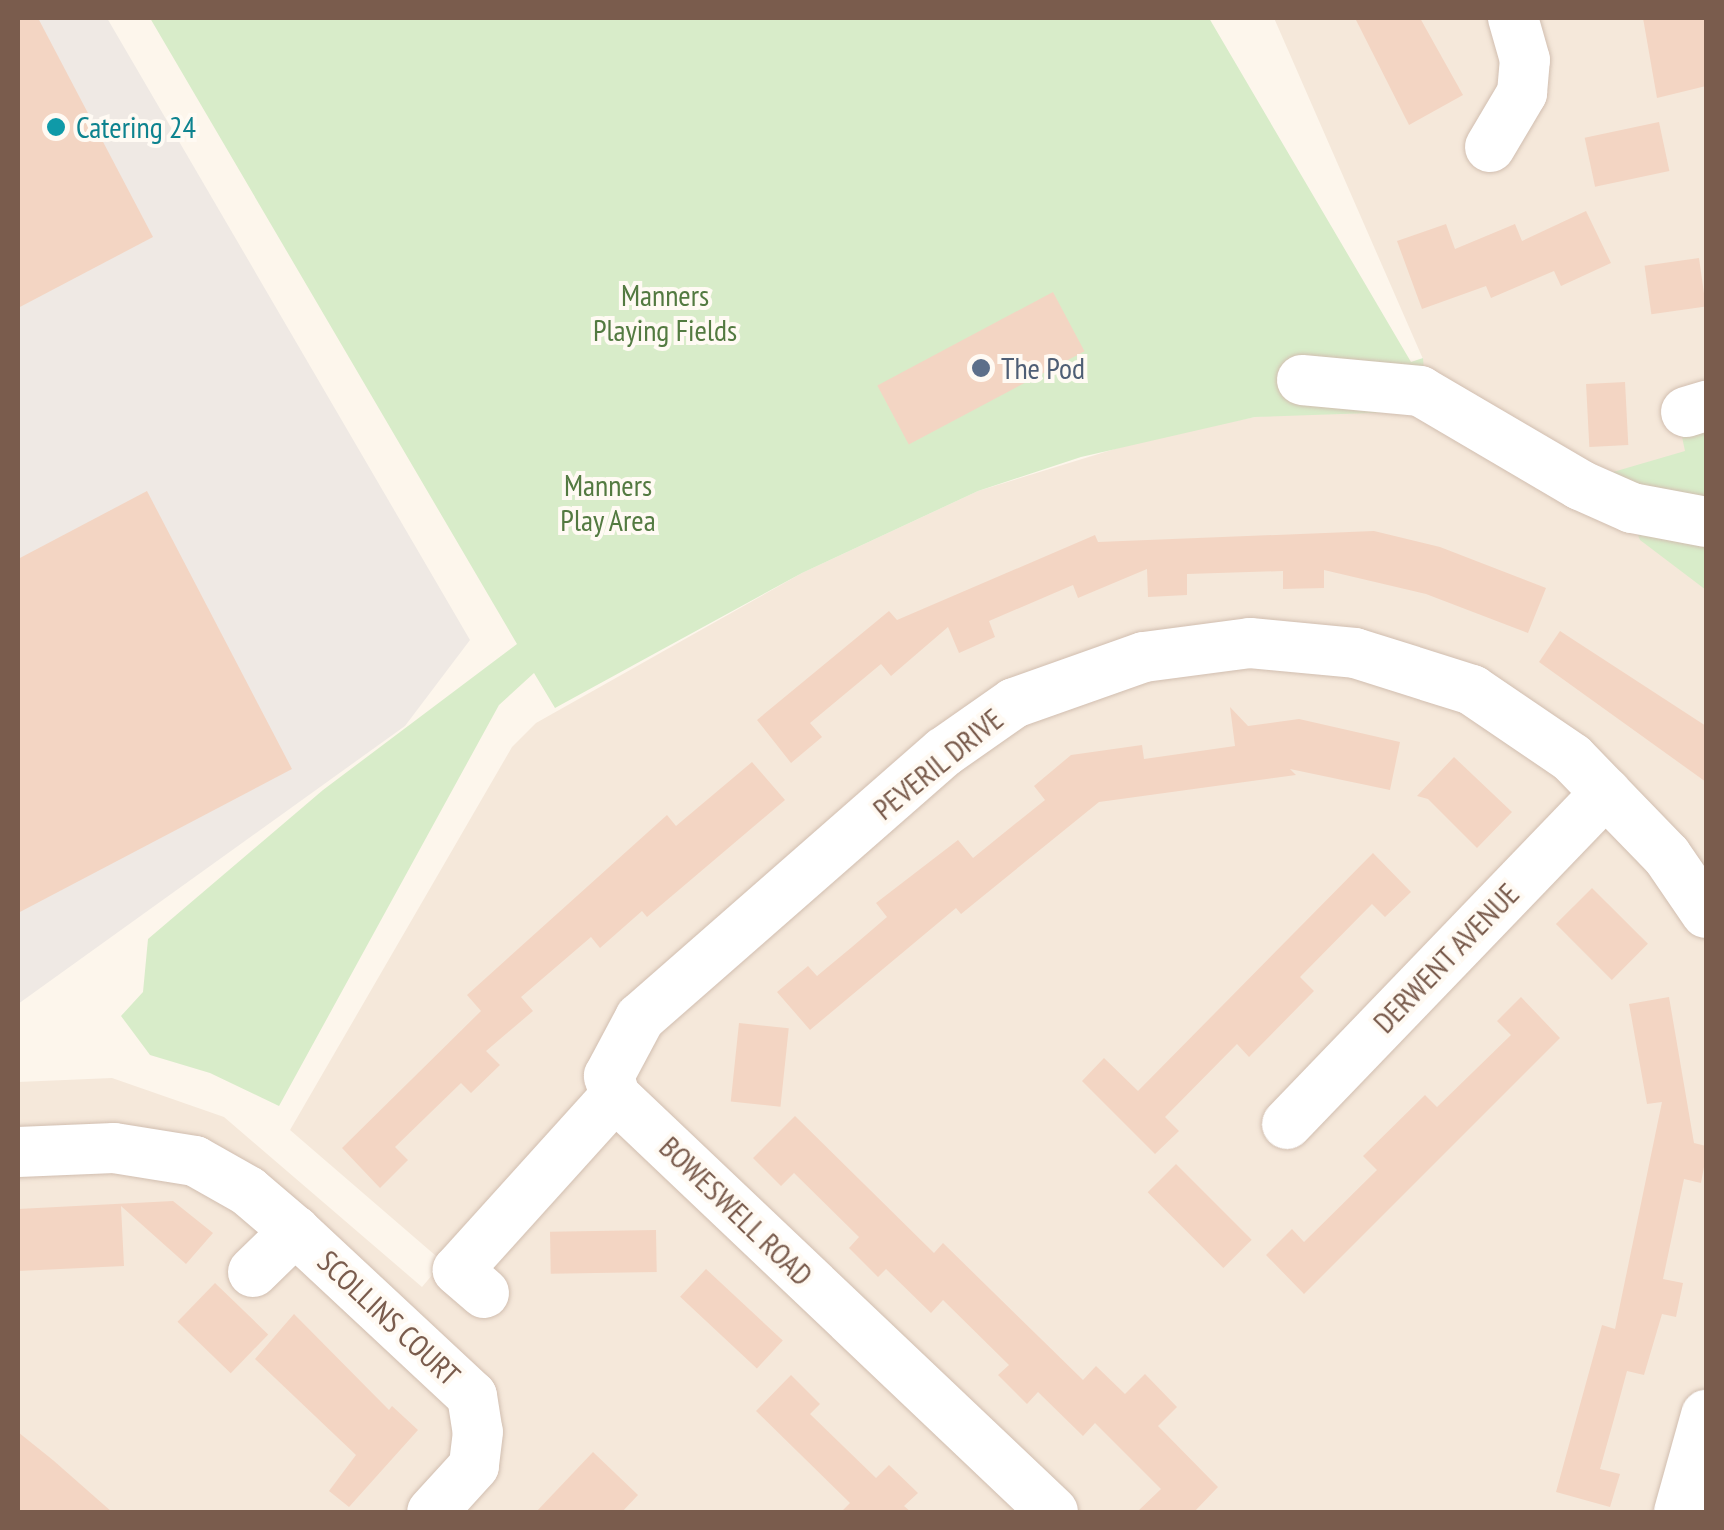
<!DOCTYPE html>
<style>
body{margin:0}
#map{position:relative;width:1724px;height:1530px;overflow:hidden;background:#fdf6ec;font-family:"PT Sans Narrow",sans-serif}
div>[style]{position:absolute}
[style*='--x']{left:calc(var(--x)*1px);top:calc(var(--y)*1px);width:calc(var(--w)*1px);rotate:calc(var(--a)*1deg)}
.residential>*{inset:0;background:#f5e8da}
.industrial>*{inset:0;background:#efe9e4}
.green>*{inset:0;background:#d8ecc9}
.building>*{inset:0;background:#f3d5c3;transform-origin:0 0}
.roads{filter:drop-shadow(0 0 2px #d1beb0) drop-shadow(0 0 2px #d1beb0)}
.minor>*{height:50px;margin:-25px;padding:0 25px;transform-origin:25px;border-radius:25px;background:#fff}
.dots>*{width:28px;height:28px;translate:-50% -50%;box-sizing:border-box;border:5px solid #fffaf3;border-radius:50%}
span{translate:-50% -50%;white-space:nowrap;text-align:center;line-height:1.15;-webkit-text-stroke:8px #fffaf3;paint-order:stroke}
.culture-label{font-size:30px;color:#0d838f}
.left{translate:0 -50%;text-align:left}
.park-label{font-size:30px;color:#537a41}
.service-label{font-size:30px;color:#4e5e75}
.street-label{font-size:30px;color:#7a5c4d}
.frame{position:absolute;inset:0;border:20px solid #7a5c4d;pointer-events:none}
</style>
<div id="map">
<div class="residential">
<i style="clip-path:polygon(1274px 18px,1706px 18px,1706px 1512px,18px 1512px,18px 1082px,112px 1078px,224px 1117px,422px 1287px,443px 1262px,290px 1130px,512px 747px,536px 723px,802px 573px,978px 491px,1157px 436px,1255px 417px,1351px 409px,1423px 359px)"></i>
</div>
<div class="industrial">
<i style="clip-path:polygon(18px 18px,107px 18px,470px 640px,405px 726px,18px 1004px)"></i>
</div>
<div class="green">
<i style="clip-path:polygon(150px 18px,1209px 18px,1411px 362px,1423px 358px,1427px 411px,1255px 417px,1081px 457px,978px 491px,802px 573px,555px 708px,534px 673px,499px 705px,279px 1106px,210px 1073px,150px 1055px,121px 1016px,143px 992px,148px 939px,323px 790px,517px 644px)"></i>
<i style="clip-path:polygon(1706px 424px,1706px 590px,1640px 540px,1613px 472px,1685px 451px,1681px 432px)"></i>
</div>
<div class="building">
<i style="clip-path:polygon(18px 18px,38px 18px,153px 237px,18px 308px)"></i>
<i style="clip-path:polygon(1355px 18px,1420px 18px,1463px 95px,1409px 125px)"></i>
<i style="clip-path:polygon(1643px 18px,1706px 18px,1706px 86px,1657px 98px)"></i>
<i style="left:1659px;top:122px;width:50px;height:76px;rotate:78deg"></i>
<i style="clip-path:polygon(1586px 211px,1611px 263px,1561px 286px,1554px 271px,1491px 298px,1486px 286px,1422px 309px,1397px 241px,1446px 224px,1455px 249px,1515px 224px,1522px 241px)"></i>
<i style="left:1699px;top:258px;width:49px;height:55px;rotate:82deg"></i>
<i style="left:1053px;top:292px;width:67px;height:199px;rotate:62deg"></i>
<i style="left:1625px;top:382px;width:63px;height:39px;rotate:87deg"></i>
<i style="clip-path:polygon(147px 491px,292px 769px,18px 913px,18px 559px)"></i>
<i style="clip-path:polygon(1374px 531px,1440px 547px,1546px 588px,1528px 633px,1426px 594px,1324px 570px,1324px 588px,1283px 589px,1283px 571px,1187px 574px,1187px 595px,1148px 597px,1147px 569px,1078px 598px,1073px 585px,989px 621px,995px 637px,959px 653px,948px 627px,891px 676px,881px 664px,810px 723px,822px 737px,791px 763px,757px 720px,889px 611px,897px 620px,1095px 535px,1098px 542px)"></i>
<i style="clip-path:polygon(1560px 631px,1706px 726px,1706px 782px,1539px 662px)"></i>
<i style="clip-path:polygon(1230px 707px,1248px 726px,1299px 719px,1400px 742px,1390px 790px,1290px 769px,1296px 775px,1099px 802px,961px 914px,956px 908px,810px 1030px,777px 992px,808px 966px,817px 976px,852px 947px,887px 917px,876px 903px,958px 840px,973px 858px,1010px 828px,1045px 800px,1034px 786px,1071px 755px,1142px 745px,1144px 759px,1235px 746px)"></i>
<i style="clip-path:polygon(1454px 757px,1512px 812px,1477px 848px,1428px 799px,1417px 796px)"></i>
<i style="clip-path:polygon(752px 762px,785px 800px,647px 917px,642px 911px,600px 948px,591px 937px,521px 997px,533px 1011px,486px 1051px,500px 1065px,471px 1093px,461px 1083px,395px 1147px,408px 1160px,380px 1188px,342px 1148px,481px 1011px,467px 995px,667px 815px,676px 826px)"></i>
<i style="clip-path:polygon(1373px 853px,1411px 892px,1385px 917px,1372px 904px,1300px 977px,1314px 991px,1249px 1057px,1237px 1044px,1165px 1117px,1179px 1131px,1155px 1154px,1082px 1081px,1104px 1058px,1138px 1091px)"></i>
<i style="left:1592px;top:888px;width:79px;height:51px;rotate:45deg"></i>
<i style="clip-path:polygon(1521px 997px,1560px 1038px,1304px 1294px,1266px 1255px,1292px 1229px,1304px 1242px,1377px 1170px,1363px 1156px,1425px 1095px,1437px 1107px,1511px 1035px,1497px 1021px)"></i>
<i style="clip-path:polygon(1669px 997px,1694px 1143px,1706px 1146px,1706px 1156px,1701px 1183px,1684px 1179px,1663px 1279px,1683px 1283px,1676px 1317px,1662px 1314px,1644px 1375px,1627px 1371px,1614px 1419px,1600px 1469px,1620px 1474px,1610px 1507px,1556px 1492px,1602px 1325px,1615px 1329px,1662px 1102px,1647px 1104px,1629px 1004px)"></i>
<i style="left:739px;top:1023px;width:50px;height:79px;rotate:6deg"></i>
<i style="clip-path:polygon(795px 1116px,934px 1253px,943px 1243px,1083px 1380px,1096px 1366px,1125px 1394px,1145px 1374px,1177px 1407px,1158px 1426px,1218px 1487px,1194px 1512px,1137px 1512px,1161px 1489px,1095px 1423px,1083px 1436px,1038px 1392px,1027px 1404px,998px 1375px,1009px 1365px,943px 1300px,931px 1313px,886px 1269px,878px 1277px,849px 1248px,859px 1237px,794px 1173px,781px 1186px,753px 1158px)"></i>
<i style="left:1176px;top:1164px;width:107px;height:40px;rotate:45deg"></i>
<i style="clip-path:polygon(173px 1201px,213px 1233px,186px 1264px,121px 1206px,124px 1266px,18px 1271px,18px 1209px)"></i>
<i style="left:656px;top:1230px;width:42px;height:106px;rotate:89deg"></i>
<i style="left:706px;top:1269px;width:105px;height:38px;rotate:43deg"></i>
<i style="left:215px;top:1283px;width:74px;height:54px;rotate:44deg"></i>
<i style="clip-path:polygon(294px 1314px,389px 1410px,392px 1406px,418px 1430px,349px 1507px,329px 1491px,356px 1455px,255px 1359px)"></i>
<i style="clip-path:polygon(791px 1375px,820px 1404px,810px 1414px,876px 1478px,889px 1465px,918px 1493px,904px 1506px,911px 1512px,841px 1512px,850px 1503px,756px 1411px)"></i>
<i style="clip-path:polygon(18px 1432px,54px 1461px,112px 1512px,18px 1512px)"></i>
<i style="clip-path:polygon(593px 1452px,638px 1495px,622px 1512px,536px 1512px)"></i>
</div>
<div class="roads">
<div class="minor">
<i style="--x:1490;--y:147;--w:63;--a:-59.3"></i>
<i style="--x:1522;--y:93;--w:33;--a:-85"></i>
<i style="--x:1525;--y:60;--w:44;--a:-105.9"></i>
<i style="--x:1302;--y:380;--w:119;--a:5.3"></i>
<i style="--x:1420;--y:391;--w:186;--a:30.4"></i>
<i style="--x:1580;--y:485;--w:57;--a:23.9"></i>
<i style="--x:1632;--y:508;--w:75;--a:10.7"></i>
<i style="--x:1686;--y:412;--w:21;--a:-17"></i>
<i style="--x:1287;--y:1124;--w:460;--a:-46.1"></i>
<i style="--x:18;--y:1152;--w:96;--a:-2.4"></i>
<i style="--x:114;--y:1148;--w:82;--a:9.1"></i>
<i style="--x:195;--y:1161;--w:61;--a:29.5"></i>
<i style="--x:248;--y:1191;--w:62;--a:40.4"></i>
<i style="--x:295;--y:1231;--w:242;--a:43"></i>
<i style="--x:472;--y:1396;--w:36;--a:81"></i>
<i style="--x:478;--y:1432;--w:34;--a:97"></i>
<i style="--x:474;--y:1466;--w:62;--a:132.4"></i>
<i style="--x:253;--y:1272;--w:59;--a:-44.3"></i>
<i style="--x:484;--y:1293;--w:35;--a:-139"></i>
<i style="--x:458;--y:1270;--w:234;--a:-47.9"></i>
<i style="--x:1053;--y:1512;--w:604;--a:-136.48"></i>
<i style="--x:615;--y:1096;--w:21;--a:-107"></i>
<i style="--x:609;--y:1076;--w:66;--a:-61.9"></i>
<i style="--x:640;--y:1018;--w:404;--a:-41.2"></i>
<i style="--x:944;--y:752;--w:85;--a:-35"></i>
<i style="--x:1014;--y:703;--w:138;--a:-19.5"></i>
<i style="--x:1144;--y:657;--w:107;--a:-7.5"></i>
<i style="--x:1250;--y:643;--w:105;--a:5.4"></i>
<i style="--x:1355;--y:653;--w:123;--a:17.5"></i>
<i style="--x:1472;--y:690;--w:121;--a:34.2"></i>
<i style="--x:1572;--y:758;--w:136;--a:45.9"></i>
<i style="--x:1667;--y:856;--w:69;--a:55.6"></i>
<i style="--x:1679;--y:1512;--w:101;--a:-74.4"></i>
</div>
</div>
<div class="dots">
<i style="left:56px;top:127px;background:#0f9aa8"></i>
<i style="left:981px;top:368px;background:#5c6f8a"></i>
</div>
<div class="culture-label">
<span class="left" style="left:76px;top:127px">Catering 24</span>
</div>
<div class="park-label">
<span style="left:665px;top:312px">Manners<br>Playing Fields</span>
<span style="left:608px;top:502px">Manners<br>Play Area</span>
</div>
<div class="service-label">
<span class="left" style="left:1001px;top:368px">The Pod</span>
</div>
<div class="street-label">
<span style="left:938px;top:764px;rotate:-39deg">PEVERIL DRIVE</span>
<span style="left:1446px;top:958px;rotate:-46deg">DERWENT AVENUE</span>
<span style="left:736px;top:1211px;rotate:44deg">BOWESWELL ROAD</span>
<span style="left:389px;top:1318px;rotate:43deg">SCOLLINS COURT</span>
</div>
<div class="frame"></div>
</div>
